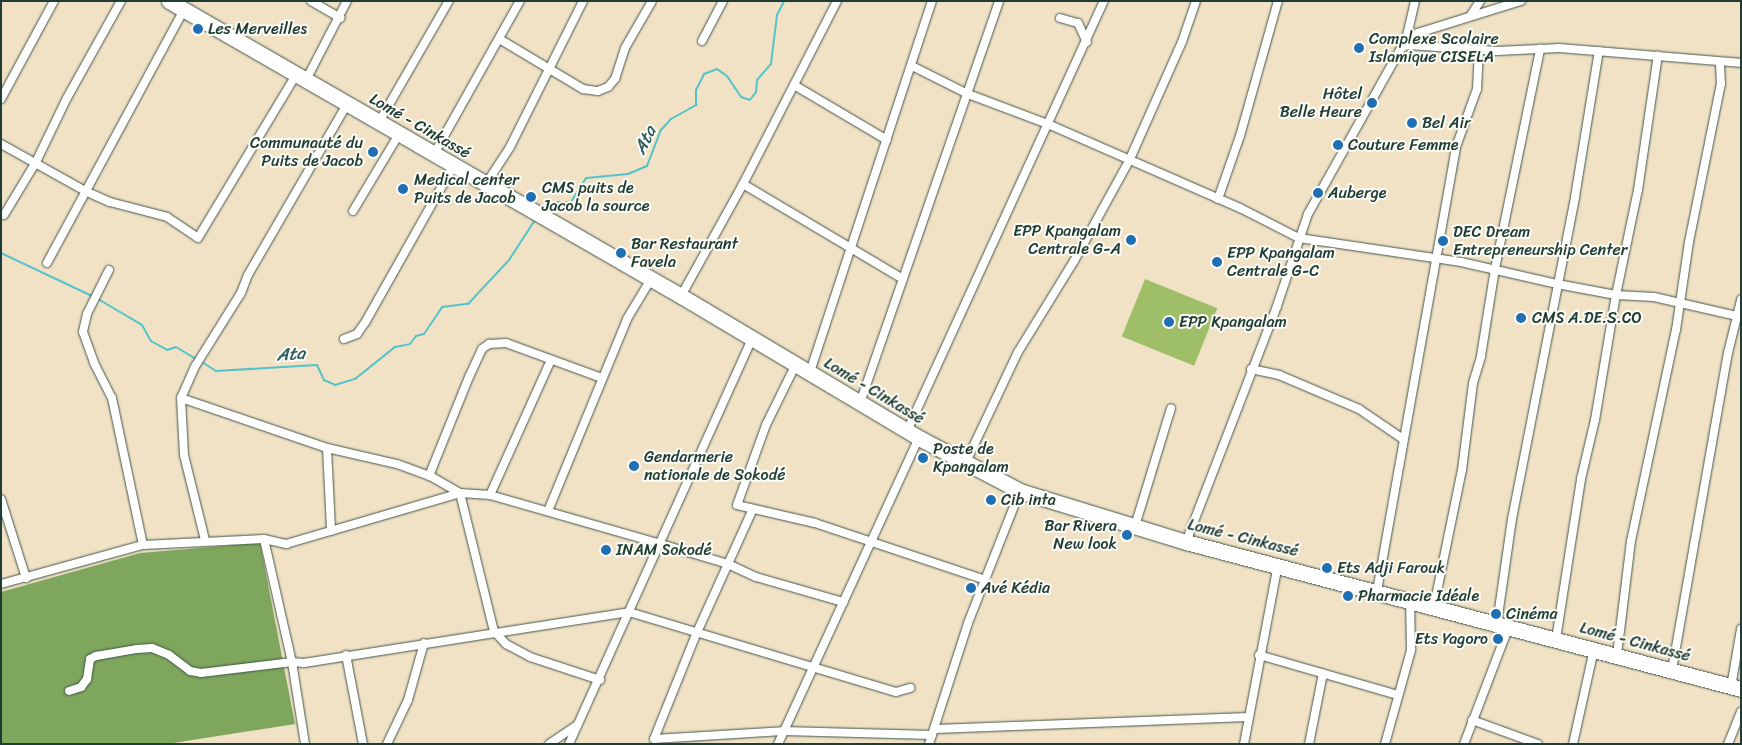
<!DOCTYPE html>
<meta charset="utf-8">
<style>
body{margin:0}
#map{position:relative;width:1742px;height:745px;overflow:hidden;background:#f2e2c5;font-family:Sriracha,sans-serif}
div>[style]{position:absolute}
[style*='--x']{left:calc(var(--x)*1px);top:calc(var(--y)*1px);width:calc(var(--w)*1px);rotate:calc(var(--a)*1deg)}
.green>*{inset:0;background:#9ebf68;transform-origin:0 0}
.forest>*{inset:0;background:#7ea65c}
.stream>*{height:2px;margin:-1px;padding:0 1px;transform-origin:1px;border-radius:1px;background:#54c2ca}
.roads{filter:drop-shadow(0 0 1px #3f564a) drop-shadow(0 0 1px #3f564a)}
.street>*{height:8px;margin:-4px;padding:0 4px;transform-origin:4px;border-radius:4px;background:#fff}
.highway>*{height:15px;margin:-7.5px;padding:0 7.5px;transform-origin:7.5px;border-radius:7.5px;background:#fff}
.dots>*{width:14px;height:14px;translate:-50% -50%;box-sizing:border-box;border:2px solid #fdfcf7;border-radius:50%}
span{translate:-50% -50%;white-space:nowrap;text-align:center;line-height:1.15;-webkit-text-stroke:4px #fdfcf7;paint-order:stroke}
.poi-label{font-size:16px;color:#1f3d34}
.left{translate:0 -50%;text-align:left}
.right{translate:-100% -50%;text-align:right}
.street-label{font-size:16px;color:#1f3d34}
.water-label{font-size:18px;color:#2c5e5a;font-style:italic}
.frame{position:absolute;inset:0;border:2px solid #1f3d34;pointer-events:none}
</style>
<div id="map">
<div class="green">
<i style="left:1145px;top:279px;width:78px;height:62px;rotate:22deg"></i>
</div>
<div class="forest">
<i style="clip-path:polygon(260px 543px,295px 724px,167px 744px,1px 744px,1px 592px,140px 553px)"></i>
</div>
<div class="stream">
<i style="--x:544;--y:210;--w:15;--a:-32"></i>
<i style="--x:557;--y:202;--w:14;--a:0"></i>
<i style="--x:571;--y:202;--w:28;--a:-58"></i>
<i style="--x:586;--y:178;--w:42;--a:-5.4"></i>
<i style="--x:628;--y:174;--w:21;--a:-23"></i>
<i style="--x:647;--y:166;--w:39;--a:-69"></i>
<i style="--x:661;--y:130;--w:15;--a:-48"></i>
<i style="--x:671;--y:119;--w:29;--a:-29"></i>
<i style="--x:696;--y:105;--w:15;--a:-90"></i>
<i style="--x:696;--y:90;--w:18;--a:-63"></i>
<i style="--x:704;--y:74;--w:14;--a:-21"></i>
<i style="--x:717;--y:69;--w:12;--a:35"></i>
<i style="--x:727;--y:76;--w:25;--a:56"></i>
<i style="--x:741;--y:97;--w:9;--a:18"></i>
<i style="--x:750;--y:100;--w:10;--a:-53"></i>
<i style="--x:756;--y:92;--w:12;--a:-85"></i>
<i style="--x:757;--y:80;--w:21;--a:-49"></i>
<i style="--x:771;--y:64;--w:49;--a:-83"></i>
<i style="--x:777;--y:15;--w:16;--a:-63"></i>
<i style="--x:1;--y:253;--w:103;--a:25.3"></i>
<i style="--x:98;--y:299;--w:51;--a:30.6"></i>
<i style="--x:142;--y:325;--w:18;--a:61"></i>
<i style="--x:151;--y:341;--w:18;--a:29"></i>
<i style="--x:167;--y:350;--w:9;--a:-18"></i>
<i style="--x:176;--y:347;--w:26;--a:31"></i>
<i style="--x:202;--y:362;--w:17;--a:33"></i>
<i style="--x:216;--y:371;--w:101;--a:-3.4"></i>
<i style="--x:317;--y:365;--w:17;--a:65"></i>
<i style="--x:324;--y:380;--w:12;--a:24"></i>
<i style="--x:335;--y:385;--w:21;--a:-17"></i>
<i style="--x:355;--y:379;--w:51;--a:-38.7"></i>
<i style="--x:395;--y:347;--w:15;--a:-11"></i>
<i style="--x:410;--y:344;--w:10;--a:-53"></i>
<i style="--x:416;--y:336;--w:8;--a:-14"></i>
<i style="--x:424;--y:334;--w:32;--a:-56"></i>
<i style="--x:442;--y:307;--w:26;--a:-7"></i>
<i style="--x:468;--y:304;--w:60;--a:-47"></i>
<i style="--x:509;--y:260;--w:48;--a:-57"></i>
</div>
<div class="roads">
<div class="street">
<i style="--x:311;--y:1;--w:34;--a:30"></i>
<i style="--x:1471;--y:15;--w:17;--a:-57"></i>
<i style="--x:1060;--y:18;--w:19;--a:16"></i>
<i style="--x:1078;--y:23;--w:21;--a:65"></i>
<i style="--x:501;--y:40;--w:96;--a:30.9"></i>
<i style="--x:583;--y:89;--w:15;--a:8"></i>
<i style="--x:598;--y:91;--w:11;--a:-22"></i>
<i style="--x:608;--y:87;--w:11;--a:-49"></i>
<i style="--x:615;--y:79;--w:33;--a:-72"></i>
<i style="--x:625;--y:48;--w:54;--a:-60.1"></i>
<i style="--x:1406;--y:40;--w:40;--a:-77"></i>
<i style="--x:702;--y:41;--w:45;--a:-62.3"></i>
<i style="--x:1401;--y:48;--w:8;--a:-23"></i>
<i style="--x:1408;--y:45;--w:89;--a:3.9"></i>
<i style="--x:1497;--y:51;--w:63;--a:-2.7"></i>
<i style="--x:1560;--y:48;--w:182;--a:4.7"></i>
<i style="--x:912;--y:66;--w:63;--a:26.6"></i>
<i style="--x:968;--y:94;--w:88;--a:20.7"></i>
<i style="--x:1050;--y:125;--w:207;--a:23.6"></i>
<i style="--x:1240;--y:208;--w:66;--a:27"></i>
<i style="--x:1299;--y:238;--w:164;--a:8.4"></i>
<i style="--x:1461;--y:262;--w:98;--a:12.9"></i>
<i style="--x:1557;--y:284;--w:60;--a:10.6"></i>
<i style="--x:1616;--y:295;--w:38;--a:3"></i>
<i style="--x:1654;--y:297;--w:89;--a:12.9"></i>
<i style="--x:306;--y:80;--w:89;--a:-62.6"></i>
<i style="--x:794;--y:85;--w:108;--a:30.6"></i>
<i style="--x:1;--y:99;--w:111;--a:-61.6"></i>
<i style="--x:379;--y:122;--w:140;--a:-60"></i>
<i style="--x:1;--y:144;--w:96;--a:29.2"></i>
<i style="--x:85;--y:191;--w:27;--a:24"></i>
<i style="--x:110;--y:202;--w:59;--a:14.7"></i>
<i style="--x:167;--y:217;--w:37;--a:34"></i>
<i style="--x:198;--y:238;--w:190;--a:-59"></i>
<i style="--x:434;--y:154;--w:176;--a:-60.7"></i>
<i style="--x:486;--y:184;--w:44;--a:-57"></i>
<i style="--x:510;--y:147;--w:163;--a:-63.4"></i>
<i style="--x:743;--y:184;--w:186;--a:30.7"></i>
<i style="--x:1218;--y:199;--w:67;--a:-70.8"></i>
<i style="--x:1240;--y:136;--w:140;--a:-74.3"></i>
<i style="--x:353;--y:211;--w:90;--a:-59.1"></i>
<i style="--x:4;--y:215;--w:62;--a:-58.9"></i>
<i style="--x:36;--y:162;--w:71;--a:-64.2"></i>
<i style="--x:67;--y:98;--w:111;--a:-60.9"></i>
<i style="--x:47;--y:263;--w:288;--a:-61.6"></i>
<i style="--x:109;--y:270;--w:49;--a:116.6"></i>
<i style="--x:87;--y:314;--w:18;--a:103"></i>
<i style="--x:83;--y:332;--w:33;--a:70"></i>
<i style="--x:94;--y:363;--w:39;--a:63"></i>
<i style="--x:112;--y:398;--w:150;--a:78.1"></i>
<i style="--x:681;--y:296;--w:128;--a:-61"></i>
<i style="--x:743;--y:184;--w:206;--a:-62.8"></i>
<i style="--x:344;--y:339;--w:14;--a:-21"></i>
<i style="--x:357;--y:334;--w:16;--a:-55"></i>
<i style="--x:366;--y:321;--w:179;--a:-60.6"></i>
<i style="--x:796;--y:364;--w:68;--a:116.2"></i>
<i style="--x:766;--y:425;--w:85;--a:109.9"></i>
<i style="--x:737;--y:505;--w:80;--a:13"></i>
<i style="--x:815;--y:523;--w:179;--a:18.5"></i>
<i style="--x:1251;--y:369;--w:29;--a:12"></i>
<i style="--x:1279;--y:375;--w:87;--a:23"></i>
<i style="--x:1359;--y:409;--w:53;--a:34.3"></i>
<i style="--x:810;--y:372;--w:391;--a:-71.8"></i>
<i style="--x:181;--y:398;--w:154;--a:18.9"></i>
<i style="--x:327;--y:448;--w:72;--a:12.9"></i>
<i style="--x:397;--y:464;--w:37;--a:20"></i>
<i style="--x:432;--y:477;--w:32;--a:30"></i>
<i style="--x:460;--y:493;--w:142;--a:76.2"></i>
<i style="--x:494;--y:631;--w:18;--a:47"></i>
<i style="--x:506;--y:644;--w:27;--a:28"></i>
<i style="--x:530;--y:657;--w:74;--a:18.2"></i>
<i style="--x:860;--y:403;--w:425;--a:-70.9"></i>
<i style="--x:907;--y:431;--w:473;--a:-65.4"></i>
<i style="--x:327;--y:448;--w:83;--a:87.2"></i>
<i style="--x:965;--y:464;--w:124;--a:-64.7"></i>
<i style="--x:1018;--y:352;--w:107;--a:-58.4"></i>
<i style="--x:1074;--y:261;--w:114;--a:-61.2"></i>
<i style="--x:1129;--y:161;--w:130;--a:-66"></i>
<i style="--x:1182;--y:42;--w:43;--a:-71.1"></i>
<i style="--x:429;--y:476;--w:107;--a:-68"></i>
<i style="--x:469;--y:377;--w:31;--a:-65"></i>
<i style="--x:482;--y:349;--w:9;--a:-36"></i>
<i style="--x:489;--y:344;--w:17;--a:-3"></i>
<i style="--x:506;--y:343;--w:102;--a:20"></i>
<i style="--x:490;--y:495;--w:148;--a:-65.7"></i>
<i style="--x:1;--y:499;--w:83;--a:72.4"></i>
<i style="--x:548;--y:511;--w:208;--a:-67.6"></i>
<i style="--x:627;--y:319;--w:47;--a:-59"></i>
<i style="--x:752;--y:511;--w:133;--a:114.4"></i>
<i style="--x:697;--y:632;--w:115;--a:111.9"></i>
<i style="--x:654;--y:739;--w:129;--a:-3.5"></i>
<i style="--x:783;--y:731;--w:149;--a:1.5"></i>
<i style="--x:1135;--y:526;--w:123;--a:-73"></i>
<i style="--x:264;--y:539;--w:126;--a:77.2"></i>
<i style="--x:292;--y:662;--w:12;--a:5"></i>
<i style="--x:304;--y:663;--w:329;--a:-8.9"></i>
<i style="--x:629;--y:612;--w:279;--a:16.7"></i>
<i style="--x:896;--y:692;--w:15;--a:-16"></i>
<i style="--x:205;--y:540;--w:88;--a:-103.9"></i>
<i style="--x:184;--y:455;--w:57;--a:-93"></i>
<i style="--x:181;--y:398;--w:36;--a:-66"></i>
<i style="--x:196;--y:365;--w:85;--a:-58"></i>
<i style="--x:241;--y:293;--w:19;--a:-69"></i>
<i style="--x:248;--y:275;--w:198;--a:-59.9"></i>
<i style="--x:1186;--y:542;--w:253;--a:-68.9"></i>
<i style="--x:1277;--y:306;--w:97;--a:-71.4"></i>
<i style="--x:1308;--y:214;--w:190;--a:-60.7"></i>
<i style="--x:1401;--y:48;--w:23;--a:-41"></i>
<i style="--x:1418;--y:33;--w:108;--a:-17.3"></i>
<i style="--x:1;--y:584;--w:147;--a:-15.4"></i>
<i style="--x:143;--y:545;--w:121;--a:-2.8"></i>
<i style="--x:264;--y:539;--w:23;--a:13"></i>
<i style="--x:286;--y:544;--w:181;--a:-16.3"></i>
<i style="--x:460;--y:493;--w:30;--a:4"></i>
<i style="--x:490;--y:495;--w:178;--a:16"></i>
<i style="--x:661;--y:544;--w:70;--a:16.6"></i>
<i style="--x:728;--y:564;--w:31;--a:25"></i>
<i style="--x:756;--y:577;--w:91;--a:16"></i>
<i style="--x:1377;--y:591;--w:451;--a:-79.9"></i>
<i style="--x:1456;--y:147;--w:62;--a:-70.1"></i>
<i style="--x:1477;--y:89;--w:39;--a:-87"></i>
<i style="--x:1434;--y:606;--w:139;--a:-78.4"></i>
<i style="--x:1462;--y:470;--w:88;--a:-82.8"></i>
<i style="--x:1473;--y:383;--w:28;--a:-73"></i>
<i style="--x:1481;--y:356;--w:88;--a:-80.9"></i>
<i style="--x:1495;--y:269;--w:225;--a:-78.4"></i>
<i style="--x:1497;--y:623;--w:105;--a:-81.8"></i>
<i style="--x:1512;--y:519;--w:328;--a:-78.9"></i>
<i style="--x:1575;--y:197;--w:148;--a:-80.7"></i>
<i style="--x:1556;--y:639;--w:162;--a:-81.1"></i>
<i style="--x:1581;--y:479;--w:61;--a:-76.7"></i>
<i style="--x:1595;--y:420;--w:127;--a:-80.5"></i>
<i style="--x:1616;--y:295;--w:107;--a:-78.2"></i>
<i style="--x:1638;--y:190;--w:136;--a:-81.6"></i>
<i style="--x:346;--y:655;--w:91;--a:79.2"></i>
<i style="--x:1259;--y:655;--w:145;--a:16.1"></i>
<i style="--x:1617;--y:655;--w:115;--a:-83"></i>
<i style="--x:1631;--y:541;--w:216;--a:-78"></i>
<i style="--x:1676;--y:330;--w:89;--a:-81.6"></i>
<i style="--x:1689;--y:242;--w:161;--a:-78.6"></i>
<i style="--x:1721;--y:84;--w:22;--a:-93"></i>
<i style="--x:1672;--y:670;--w:322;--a:-80"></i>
<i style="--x:1728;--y:353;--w:55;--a:-76.2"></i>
<i style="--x:1731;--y:687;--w:59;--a:-80.2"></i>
<i style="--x:69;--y:691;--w:13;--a:-18"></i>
<i style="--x:81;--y:687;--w:10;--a:-53"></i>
<i style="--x:87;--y:679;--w:20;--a:-81"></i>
<i style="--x:90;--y:659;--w:7;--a:-27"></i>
<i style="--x:96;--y:656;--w:42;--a:-9.7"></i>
<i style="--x:137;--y:649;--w:15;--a:-4"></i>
<i style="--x:152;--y:648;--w:18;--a:22"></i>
<i style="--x:169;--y:655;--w:26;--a:37"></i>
<i style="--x:190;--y:671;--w:11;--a:10"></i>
<i style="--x:201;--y:673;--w:92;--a:-6.9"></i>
<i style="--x:292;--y:662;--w:83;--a:81"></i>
<i style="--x:1472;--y:720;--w:70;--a:20"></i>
<i style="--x:936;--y:729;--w:312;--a:-2.2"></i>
<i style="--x:387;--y:744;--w:49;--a:-64.5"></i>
<i style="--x:408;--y:700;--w:59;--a:-74.3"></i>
<i style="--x:549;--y:744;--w:34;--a:-34"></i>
<i style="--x:569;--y:744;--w:445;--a:-65.7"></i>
<i style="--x:778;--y:744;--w:337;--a:-65.3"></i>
<i style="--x:929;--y:744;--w:127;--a:-72.1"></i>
<i style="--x:968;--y:623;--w:142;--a:-68.5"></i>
<i style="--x:1244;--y:744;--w:183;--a:-79.3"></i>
<i style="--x:1309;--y:744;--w:72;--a:-78.8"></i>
<i style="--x:1385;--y:744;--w:98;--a:-74.5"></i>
<i style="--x:1411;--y:650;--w:51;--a:-91.1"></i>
<i style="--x:1464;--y:744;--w:126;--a:-69.1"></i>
<i style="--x:1573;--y:744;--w:97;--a:-77.5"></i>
<i style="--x:1728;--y:744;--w:35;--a:-68"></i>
</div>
<div class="highway">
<i style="--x:169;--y:1;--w:591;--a:29.95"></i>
<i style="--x:681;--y:296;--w:277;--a:30.8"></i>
<i style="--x:919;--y:438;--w:114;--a:27.7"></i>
<i style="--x:1020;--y:491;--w:174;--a:17.1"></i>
<i style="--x:1186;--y:542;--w:574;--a:14.83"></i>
</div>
</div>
<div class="dots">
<i style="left:198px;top:29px;background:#1f6fb2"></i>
<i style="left:1359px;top:48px;background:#1f6fb2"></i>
<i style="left:1372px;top:103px;background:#1f6fb2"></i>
<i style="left:1412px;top:123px;background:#1f6fb2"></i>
<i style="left:1338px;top:145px;background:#1f6fb2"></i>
<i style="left:373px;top:152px;background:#1f6fb2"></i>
<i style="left:403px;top:189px;background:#1f6fb2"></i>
<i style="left:1318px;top:193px;background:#1f6fb2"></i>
<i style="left:531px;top:197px;background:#1f6fb2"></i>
<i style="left:1131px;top:240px;background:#1f6fb2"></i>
<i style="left:1443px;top:241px;background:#1f6fb2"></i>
<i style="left:621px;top:253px;background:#1f6fb2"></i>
<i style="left:1217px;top:262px;background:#1f6fb2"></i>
<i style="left:1521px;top:318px;background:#1f6fb2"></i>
<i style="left:1169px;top:322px;background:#1f6fb2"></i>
<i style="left:923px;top:458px;background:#1f6fb2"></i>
<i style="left:634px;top:466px;background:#1f6fb2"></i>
<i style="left:991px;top:500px;background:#1f6fb2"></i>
<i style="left:1127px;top:535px;background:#1f6fb2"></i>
<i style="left:606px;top:550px;background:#1f6fb2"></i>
<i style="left:1327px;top:568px;background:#1f6fb2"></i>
<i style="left:971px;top:588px;background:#1f6fb2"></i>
<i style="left:1348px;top:596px;background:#1f6fb2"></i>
<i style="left:1496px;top:614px;background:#1f6fb2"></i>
<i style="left:1498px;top:639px;background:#1f6fb2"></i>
</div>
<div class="poi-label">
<span class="left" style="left:208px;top:29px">Les Merveilles</span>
<span class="left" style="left:1369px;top:48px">Complexe Scolaire<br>Islamique CISELA</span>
<span class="right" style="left:1362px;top:103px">Hôtel<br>Belle Heure</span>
<span class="left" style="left:1422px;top:123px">Bel Air</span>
<span class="right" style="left:363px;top:152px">Communauté du<br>Puits de Jacob</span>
<span class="left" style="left:1348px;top:145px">Couture Femme</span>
<span class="left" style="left:414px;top:189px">Medical center<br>Puits de Jacob</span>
<span class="left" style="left:542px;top:197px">CMS puits de<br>Jacob la source</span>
<span class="left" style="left:1328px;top:193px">Auberge</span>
<span class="right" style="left:1121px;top:240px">EPP Kpangalam<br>Centrale G-A</span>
<span class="left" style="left:1453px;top:241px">DEC Dream<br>Entrepreneurship Center</span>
<span class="left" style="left:631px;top:253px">Bar Restaurant<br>Favela</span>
<span class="left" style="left:1227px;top:262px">EPP Kpangalam<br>Centrale G-C</span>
<span class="left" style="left:1532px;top:318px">CMS A.DE.S.CO</span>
<span class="left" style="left:1179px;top:322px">EPP Kpangalam</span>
<span class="left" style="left:933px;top:458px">Poste de<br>Kpangalam</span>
<span class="left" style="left:644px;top:466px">Gendarmerie<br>nationale de Sokodé</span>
<span class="left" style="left:1001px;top:500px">Cib inta</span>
<span class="right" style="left:1117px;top:535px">Bar Rivera<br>New look</span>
<span class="left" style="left:616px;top:550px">INAM Sokodé</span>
<span class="left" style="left:1337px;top:568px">Ets Adji Farouk</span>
<span class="left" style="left:981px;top:588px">Avé Kédia</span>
<span class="left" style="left:1358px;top:596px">Pharmacie Idéale</span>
<span class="left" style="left:1506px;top:614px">Cinéma</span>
<span class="right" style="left:1488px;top:639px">Ets Yagoro</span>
</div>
<div class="street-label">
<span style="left:420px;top:126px;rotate:30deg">Lomé - Cinkassé</span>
<span style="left:874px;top:391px;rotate:31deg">Lomé - Cinkassé</span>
<span style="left:1243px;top:538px;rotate:14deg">Lomé - Cinkassé</span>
<span style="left:1635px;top:642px;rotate:15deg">Lomé - Cinkassé</span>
</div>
<div class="water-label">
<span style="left:645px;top:140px;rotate:-64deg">Ata</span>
<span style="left:291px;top:354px;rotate:-3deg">Ata</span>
</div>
<div class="frame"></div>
</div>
